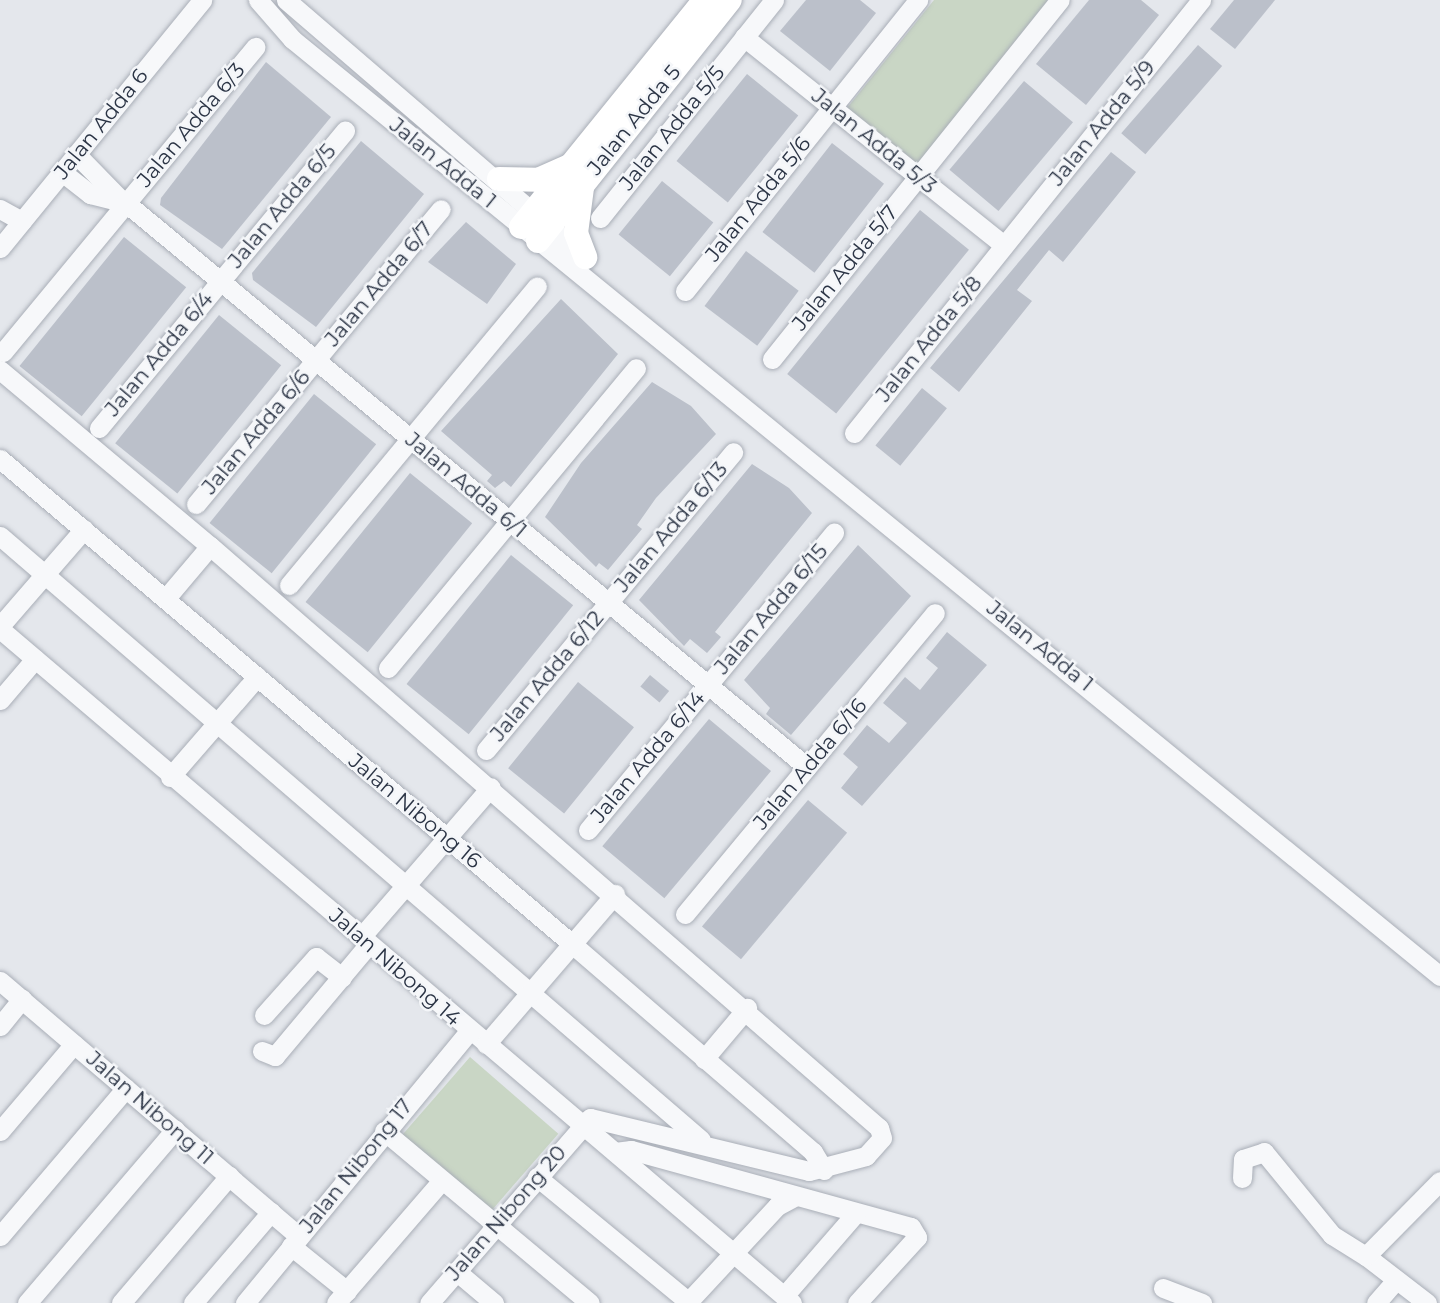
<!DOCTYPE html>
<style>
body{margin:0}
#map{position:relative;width:1440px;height:1303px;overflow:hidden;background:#e4e7ec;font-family:Montserrat,sans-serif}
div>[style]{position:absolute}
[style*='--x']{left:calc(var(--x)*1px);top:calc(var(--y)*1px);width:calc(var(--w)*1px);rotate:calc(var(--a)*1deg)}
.green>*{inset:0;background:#c9d6c5;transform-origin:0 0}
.building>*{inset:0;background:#bbc0ca;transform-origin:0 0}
.roads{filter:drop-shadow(0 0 2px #a9aeb7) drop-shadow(0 0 2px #a9aeb7)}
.minor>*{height:19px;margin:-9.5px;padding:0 9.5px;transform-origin:9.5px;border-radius:9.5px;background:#f7f8fa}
.major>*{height:24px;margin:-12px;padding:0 12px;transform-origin:12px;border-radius:12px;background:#fff}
span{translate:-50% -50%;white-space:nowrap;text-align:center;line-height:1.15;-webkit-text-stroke:5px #f4f6f9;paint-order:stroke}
.street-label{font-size:21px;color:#2b3445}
</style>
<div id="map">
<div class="green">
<i style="clip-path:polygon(934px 0,1048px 0,917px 164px,847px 108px)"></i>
<i style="left:470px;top:1057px;width:117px;height:103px;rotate:41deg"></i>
</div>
<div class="building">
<i style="clip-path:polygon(806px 0,860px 0,876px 13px,830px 71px,780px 31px)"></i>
<i style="clip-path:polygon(1089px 0,1141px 0,1159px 15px,1086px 105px,1036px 64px)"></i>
<i style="clip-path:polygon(1234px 0,1275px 0,1235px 49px,1210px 29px)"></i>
<i style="left:1198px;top:45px;width:32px;height:117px;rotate:41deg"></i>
<i style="clip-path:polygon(266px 62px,331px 117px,222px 249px,160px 205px,161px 198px)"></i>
<i style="left:747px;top:74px;width:66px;height:112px;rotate:39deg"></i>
<i style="left:1024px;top:81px;width:64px;height:116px;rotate:40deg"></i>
<i style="clip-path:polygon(361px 141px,424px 194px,316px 327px,253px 280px,252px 273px)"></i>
<i style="left:832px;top:143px;width:66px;height:113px;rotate:38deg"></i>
<i style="clip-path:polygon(1111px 152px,1136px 172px,1063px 262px,1049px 250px,1017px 290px,1032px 301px,959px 392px,930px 368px)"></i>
<i style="left:662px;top:181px;width:66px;height:69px;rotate:39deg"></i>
<i style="left:920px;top:210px;width:63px;height:211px;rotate:39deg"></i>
<i style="clip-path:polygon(466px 222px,516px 264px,487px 304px,428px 262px)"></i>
<i style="left:124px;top:237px;width:80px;height:166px;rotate:39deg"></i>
<i style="left:746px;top:251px;width:66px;height:69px;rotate:37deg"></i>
<i style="clip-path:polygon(561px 299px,618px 354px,511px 487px,504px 481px,495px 488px,487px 481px,492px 475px,441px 431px)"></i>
<i style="left:219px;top:315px;width:80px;height:165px;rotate:39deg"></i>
<i style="clip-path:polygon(652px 382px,691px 406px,716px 434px,656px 498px,637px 525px,642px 529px,608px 570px,599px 563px,596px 567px,545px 517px,581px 463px)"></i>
<i style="left:922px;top:388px;width:32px;height:74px;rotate:39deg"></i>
<i style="left:314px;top:394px;width:80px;height:166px;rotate:39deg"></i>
<i style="clip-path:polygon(752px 464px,789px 488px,812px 513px,715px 632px,721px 637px,707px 653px,690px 639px,684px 646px,639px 600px)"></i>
<i style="left:410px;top:473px;width:80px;height:166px;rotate:39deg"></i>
<i style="clip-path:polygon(858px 545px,911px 596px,791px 735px,766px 714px,770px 708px,744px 680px)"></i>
<i style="left:511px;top:555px;width:80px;height:166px;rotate:39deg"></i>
<i style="clip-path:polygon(947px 632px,987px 665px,862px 806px,841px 788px,858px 767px,843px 754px,867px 725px,889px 743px,907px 723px,883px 703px,905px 677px,920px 690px,938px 668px,926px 658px)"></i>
<i style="left:650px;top:675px;width:25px;height:15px;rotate:40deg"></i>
<i style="left:578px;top:682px;width:72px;height:111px;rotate:39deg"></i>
<i style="left:709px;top:719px;width:81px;height:166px;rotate:40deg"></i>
<i style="left:808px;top:800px;width:51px;height:165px;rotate:40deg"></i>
</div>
<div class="roads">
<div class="minor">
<i style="--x:258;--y:0;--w:52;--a:48.9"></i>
<i style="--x:292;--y:39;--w:1482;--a:39.22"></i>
<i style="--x:286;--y:0;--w:393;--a:40.7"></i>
<i style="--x:744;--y:37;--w:333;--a:38.7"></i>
<i style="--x:76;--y:154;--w:69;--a:45.6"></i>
<i style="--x:62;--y:172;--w:36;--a:38"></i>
<i style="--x:90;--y:194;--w:37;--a:14"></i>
<i style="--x:126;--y:203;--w:884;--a:39.63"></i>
<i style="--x:0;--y:209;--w:25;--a:29"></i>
<i style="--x:600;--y:218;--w:279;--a:-51.4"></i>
<i style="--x:0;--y:248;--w:320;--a:-50.8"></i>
<i style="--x:685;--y:291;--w:373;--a:-51.3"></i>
<i style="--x:3;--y:352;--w:396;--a:-50.4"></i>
<i style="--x:772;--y:359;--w:460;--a:-51.3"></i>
<i style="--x:0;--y:370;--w:274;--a:40"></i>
<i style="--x:99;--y:428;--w:386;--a:-50.4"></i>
<i style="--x:854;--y:433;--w:555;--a:-51.29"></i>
<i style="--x:0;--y:459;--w:749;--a:40.29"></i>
<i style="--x:571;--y:943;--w:320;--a:40.8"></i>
<i style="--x:813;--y:1152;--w:21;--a:59"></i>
<i style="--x:196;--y:504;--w:383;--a:-50.3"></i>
<i style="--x:0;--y:536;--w:925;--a:40.75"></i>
<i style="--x:289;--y:585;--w:388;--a:-50.3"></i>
<i style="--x:166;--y:598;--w:68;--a:-49.8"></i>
<i style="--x:210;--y:546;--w:887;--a:41.02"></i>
<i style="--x:879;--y:1128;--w:10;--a:73"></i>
<i style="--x:882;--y:1138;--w:24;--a:132"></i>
<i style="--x:866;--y:1156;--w:59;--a:165.3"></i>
<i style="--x:809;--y:1171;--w:225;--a:-166.4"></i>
<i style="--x:590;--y:1118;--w:245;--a:131"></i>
<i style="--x:0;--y:626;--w:128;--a:-49.1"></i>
<i style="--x:0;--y:629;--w:1040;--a:40.4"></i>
<i style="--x:388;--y:668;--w:389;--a:-50.4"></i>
<i style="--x:0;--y:700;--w:54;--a:-49.5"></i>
<i style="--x:486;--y:750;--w:387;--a:-50.3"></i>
<i style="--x:170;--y:777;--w:133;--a:-49"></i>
<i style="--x:588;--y:830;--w:386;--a:-50.4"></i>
<i style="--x:685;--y:914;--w:391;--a:-50.3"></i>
<i style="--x:361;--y:937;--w:198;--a:-49.1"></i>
<i style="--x:0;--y:981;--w:393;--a:40.5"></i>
<i style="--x:264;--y:1015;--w:78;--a:-48.1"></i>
<i style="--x:316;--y:957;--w:33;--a:38"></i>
<i style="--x:0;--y:1026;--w:35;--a:-51"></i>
<i style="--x:486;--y:1044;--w:198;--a:-49.3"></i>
<i style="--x:262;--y:1051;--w:14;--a:21"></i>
<i style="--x:275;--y:1056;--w:146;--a:-50"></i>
<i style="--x:704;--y:1059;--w:67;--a:-49.9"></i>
<i style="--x:0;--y:1131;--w:114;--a:-49.6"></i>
<i style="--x:384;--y:1131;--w:268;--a:39.9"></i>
<i style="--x:615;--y:1152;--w:16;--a:-7"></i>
<i style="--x:631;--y:1150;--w:290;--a:15.4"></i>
<i style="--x:911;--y:1227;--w:12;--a:59"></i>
<i style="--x:917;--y:1237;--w:89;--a:132.3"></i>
<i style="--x:537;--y:1177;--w:198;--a:39.5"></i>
<i style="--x:1242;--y:1178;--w:19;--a:-87"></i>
<i style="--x:1243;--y:1159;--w:22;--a:-18"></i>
<i style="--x:1264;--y:1152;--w:107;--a:50.7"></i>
<i style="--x:1332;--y:1235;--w:40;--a:32"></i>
<i style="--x:0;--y:1236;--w:194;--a:-49.6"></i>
<i style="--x:291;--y:1246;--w:72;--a:38.8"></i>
<i style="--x:456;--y:1271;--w:50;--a:40.1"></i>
<i style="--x:1163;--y:1288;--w:42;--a:21"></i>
<i style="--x:784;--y:1296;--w:110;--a:-49.1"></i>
<i style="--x:27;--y:1303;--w:228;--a:-49.5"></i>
<i style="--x:121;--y:1303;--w:167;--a:-49.6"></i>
<i style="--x:193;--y:1303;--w:120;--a:-49.4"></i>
<i style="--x:245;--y:1303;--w:352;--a:-50.5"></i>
<i style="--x:336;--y:1303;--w:162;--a:-49.2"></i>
<i style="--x:687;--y:1303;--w:132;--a:-47.1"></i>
<i style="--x:777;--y:1206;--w:19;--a:-28"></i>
<i style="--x:1376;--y:1303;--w:30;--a:-49"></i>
<i style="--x:1427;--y:1303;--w:77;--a:-142.4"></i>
<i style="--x:1366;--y:1256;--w:105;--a:-45.4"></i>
</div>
<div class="major">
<i style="--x:499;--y:179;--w:39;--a:1"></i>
<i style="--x:538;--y:180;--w:34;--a:-24"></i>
<i style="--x:582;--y:188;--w:45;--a:97.6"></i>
<i style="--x:576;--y:233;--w:26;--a:69"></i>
<i style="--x:521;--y:227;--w:292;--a:-51"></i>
<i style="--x:538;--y:241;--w:308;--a:-51.5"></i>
</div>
</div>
<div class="street-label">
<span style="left:634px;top:120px;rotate:-51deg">Jalan Adda 5</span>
<span style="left:1102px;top:123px;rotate:-51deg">Jalan Adda 5/9</span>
<span style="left:101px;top:124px;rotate:-51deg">Jalan Adda 6</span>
<span style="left:191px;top:125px;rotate:-50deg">Jalan Adda 6/3</span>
<span style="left:672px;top:128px;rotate:-51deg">Jalan Adda 5/5</span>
<span style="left:874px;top:141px;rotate:39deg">Jalan Adda 5/3</span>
<span style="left:443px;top:163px;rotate:39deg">Jalan Adda 1</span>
<span style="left:758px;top:199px;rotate:-51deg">Jalan Adda 5/6</span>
<span style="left:282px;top:206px;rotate:-50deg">Jalan Adda 6/5</span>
<span style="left:845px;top:268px;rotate:-51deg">Jalan Adda 5/7</span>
<span style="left:379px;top:284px;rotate:-50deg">Jalan Adda 6/7</span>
<span style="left:929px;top:339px;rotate:-51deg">Jalan Adda 5/8</span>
<span style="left:159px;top:354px;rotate:-50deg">Jalan Adda 6/4</span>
<span style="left:256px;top:432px;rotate:-50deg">Jalan Adda 6/6</span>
<span style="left:466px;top:485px;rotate:40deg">Jalan Adda 6/1</span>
<span style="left:671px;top:527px;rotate:-50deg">Jalan Adda 6/13</span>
<span style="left:771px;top:609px;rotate:-50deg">Jalan Adda 6/15</span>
<span style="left:1040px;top:646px;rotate:39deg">Jalan Adda 1</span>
<span style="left:547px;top:676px;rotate:-50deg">Jalan Adda 6/12</span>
<span style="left:648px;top:757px;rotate:-50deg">Jalan Adda 6/14</span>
<span style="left:810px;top:764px;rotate:-50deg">Jalan Adda 6/16</span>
<span style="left:415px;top:811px;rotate:40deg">Jalan Nibong 16</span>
<span style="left:395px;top:967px;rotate:41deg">Jalan Nibong 14</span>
<span style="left:150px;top:1108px;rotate:41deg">Jalan Nibong 11</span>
<span style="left:356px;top:1166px;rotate:-51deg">Jalan Nibong 17</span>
<span style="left:506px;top:1213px;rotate:-49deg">Jalan Nibong 20</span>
</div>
</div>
